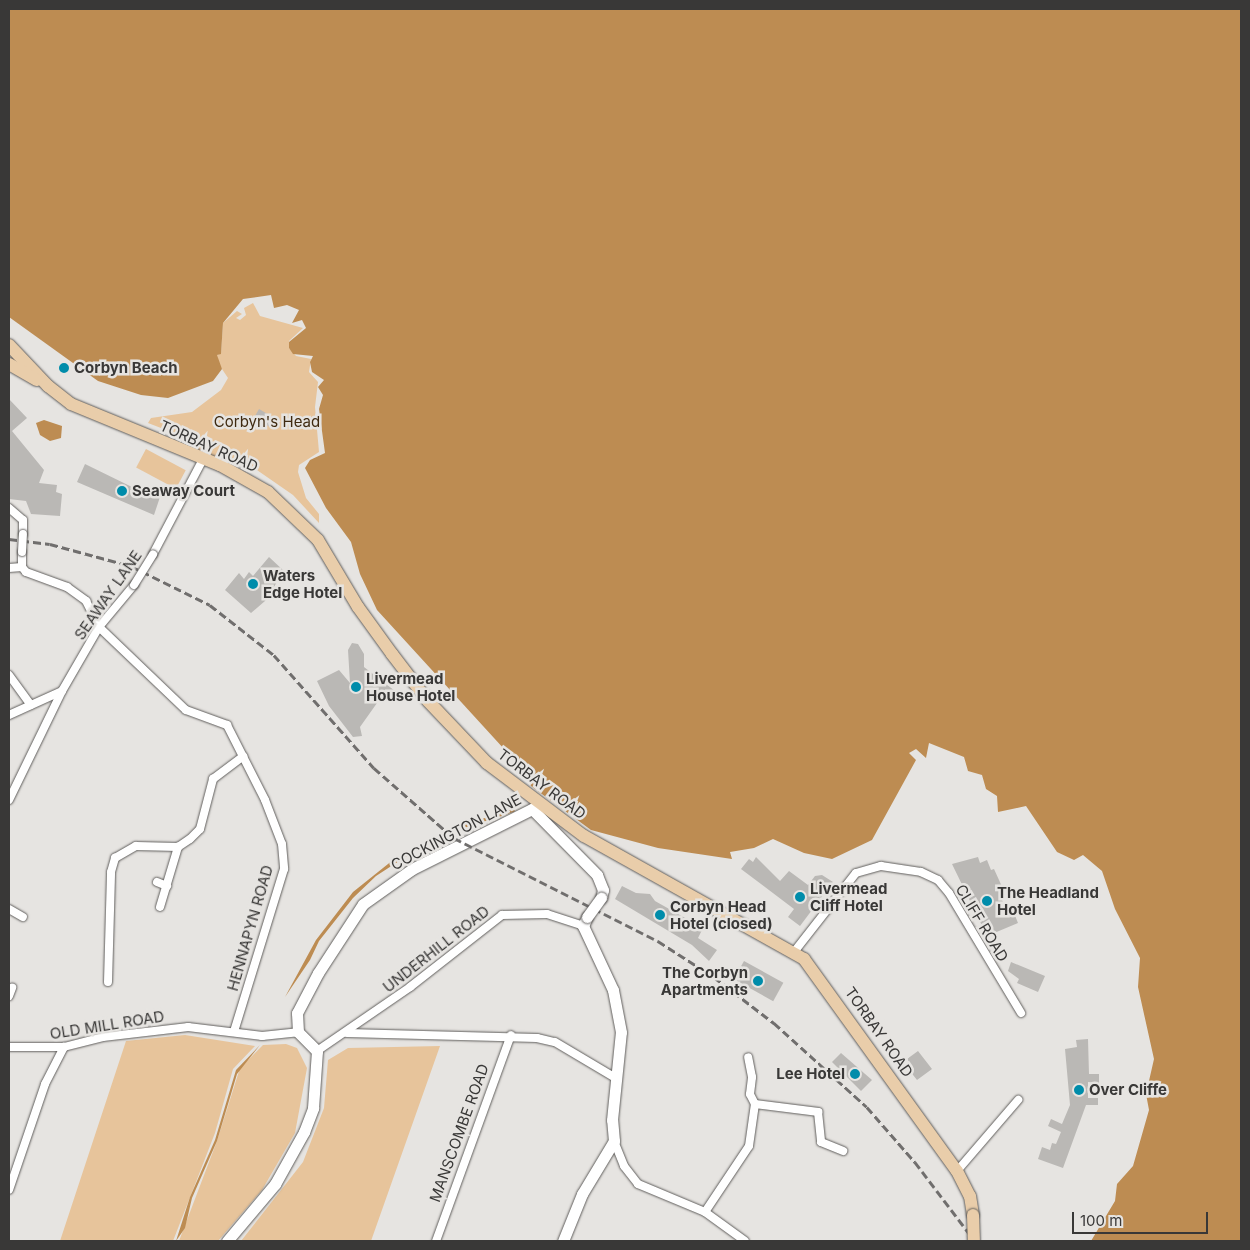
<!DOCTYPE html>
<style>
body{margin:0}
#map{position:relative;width:1250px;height:1250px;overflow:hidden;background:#e6e4e1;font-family:Inter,sans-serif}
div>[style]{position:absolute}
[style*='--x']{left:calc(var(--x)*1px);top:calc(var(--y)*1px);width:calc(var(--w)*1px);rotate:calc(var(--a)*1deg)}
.green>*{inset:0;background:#e7c49b;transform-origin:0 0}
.water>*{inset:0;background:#bd8c52}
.stream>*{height:2.5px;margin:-1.25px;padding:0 1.25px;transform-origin:1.25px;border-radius:1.25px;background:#bd8c52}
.building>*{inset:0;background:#bab8b5;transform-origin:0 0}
.roads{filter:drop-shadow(0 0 1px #605e5c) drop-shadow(0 0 1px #605e5c)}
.street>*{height:8px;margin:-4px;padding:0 4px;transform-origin:4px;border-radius:4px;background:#fff}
.secondary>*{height:11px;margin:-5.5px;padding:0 5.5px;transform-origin:5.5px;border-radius:5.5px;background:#fff}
.primary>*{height:12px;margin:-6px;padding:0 6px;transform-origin:6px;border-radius:6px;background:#e9cdaa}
.rail>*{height:2.5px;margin-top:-1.25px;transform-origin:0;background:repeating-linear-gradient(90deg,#706e6d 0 8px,transparent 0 12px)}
.bridges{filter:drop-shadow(0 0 1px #605e5c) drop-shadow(0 0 1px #605e5c)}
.street-bridge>*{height:8px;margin:-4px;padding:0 4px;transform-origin:4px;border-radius:4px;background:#fff}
.secondary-bridge>*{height:11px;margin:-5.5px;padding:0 5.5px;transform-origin:5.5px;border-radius:5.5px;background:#fff}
.primary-bridge>*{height:12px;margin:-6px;padding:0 6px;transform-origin:6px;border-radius:6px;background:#e9cdaa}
.dots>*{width:14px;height:14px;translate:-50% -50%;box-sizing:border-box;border:2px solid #e6e4e1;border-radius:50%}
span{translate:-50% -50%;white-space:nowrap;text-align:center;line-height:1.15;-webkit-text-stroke:5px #e6e4e1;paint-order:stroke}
.poi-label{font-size:15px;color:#393837;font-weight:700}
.left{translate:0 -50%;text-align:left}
.right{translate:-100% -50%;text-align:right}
.park-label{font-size:15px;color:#3f2a10}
.street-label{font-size:15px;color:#393837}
.frame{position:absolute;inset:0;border:10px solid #393837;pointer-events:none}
.scale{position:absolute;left:1072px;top:1212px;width:136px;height:22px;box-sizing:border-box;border:2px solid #393837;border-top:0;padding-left:6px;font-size:15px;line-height:18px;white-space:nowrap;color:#393837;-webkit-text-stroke:4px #e6e4e1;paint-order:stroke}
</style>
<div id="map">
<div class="green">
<i style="clip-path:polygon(253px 303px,260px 316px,303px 328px,289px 341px,289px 348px,296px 356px,311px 359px,309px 372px,318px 382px,315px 407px,319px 452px,299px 465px,298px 472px,306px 498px,319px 514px,319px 523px,293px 495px,254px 468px,238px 459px,203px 459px,187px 438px,148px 423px,151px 418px,192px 412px,221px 390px,228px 378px,218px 363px,217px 355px,221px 353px,223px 323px,237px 311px,242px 314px,236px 318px,240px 320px,246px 315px,244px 308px)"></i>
<i style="left:146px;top:449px;width:45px;height:21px;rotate:28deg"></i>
<i style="clip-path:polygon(185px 1035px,255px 1046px,233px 1069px,215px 1133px,173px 1241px,60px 1241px,126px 1041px)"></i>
<i style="clip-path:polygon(286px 1044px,297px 1048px,307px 1068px,295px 1133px,262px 1190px,218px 1241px,179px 1241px,217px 1141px,240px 1068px,263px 1045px)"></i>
<i style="clip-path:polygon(440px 1046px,371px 1241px,241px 1241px,303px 1162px,324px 1108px,328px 1060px,348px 1048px)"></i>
</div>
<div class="water">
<i style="clip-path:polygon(9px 9px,1241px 9px,1241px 1241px,1091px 1241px,1115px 1201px,1117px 1184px,1133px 1166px,1149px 1110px,1146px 1094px,1154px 1059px,1138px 987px,1140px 958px,1115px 909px,1102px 871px,1083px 855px,1074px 860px,1057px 852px,1026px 806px,998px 812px,997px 796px,986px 789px,982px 775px,968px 771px,964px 757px,929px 743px,926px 758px,916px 749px,909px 753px,916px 760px,872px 840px,832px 859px,804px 853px,773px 839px,754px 848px,730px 852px,732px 859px,658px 848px,591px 830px,531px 786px,526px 773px,377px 610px,360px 574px,351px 542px,326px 508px,305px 468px,310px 460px,325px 453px,319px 409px,323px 395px,318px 387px,324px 380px,312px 372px,310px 362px,313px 356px,293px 354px,289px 348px,289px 342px,306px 328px,302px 320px,292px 323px,299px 310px,287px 305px,274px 308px,271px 295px,243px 299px,223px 323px,221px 354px,217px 355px,222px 369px,213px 381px,168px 398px,141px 395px,98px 381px,9px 317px)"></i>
<i style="clip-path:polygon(44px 420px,62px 426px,61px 438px,50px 441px,40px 435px,36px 423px)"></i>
<i style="clip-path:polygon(416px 850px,376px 876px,353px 898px,319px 941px,310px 960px,285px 997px,316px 940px,353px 892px,393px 860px)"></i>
<i style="clip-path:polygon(260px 1045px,237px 1074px,217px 1141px,192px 1198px,185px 1228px,176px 1241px,190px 1197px,215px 1140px,236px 1070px)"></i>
</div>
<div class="stream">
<i style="--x:463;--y:826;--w:52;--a:-17.7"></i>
</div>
<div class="building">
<i style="clip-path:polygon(9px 399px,27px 418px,12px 431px,44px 470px,39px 483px,57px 485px,56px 492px,62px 494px,60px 516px,31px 514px,26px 501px,9px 499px)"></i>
<i style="left:259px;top:409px;width:24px;height:10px;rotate:30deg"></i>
<i style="clip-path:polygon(85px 464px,134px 488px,161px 494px,154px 515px,77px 482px)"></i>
<i style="clip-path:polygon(269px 557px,284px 571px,265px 601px,251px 613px,225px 590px,239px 573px,244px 579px,249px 572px,253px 576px)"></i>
<i style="clip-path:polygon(352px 643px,358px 644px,364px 654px,364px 667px,395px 691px,389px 699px,382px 696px,360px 727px,362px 736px,353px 737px,329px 706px,317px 681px,339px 670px,350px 683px,348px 650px)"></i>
<i style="clip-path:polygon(756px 857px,780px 881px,789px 871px,808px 885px,815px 876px,822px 875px,833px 882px,800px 926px,788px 917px,794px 909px,741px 869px,749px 859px,753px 862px)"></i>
<i style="clip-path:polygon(978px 857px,980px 863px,987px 860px,991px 870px,994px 869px,1004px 891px,999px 893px,1006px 909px,1014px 913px,1018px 923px,987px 936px,952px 864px)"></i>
<i style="clip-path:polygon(622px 886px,636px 893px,650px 894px,655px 901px,703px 928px,698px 938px,717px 950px,709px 961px,692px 945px,615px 899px)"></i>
<i style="left:744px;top:961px;width:45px;height:21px;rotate:29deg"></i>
<i style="clip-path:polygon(1011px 962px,1045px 976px,1038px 992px,1017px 983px,1019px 979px,1008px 971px)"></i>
<i style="clip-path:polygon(1088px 1039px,1089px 1074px,1099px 1074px,1099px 1083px,1088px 1082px,1088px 1098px,1098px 1098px,1098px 1105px,1086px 1105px,1063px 1168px,1038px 1159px,1042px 1147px,1050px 1150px,1052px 1143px,1056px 1144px,1061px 1132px,1048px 1126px,1051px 1119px,1062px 1124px,1070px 1105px,1065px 1049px,1077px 1047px,1076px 1040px)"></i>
<i style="clip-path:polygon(918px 1051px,932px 1069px,917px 1080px,906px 1066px,910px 1063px,907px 1059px)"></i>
<i style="clip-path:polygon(841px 1053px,872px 1080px,861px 1091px,832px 1062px)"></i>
</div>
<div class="roads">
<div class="street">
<i style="--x:9;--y:508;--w:18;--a:41"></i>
<i style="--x:23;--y:520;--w:14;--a:90"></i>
<i style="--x:22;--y:552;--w:15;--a:90"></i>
<i style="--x:22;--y:567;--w:6;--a:51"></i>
<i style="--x:26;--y:572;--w:44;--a:20.1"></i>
<i style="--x:67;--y:587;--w:24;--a:36"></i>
<i style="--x:86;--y:601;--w:29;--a:63"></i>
<i style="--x:99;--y:627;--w:120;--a:43.7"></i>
<i style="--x:186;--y:710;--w:44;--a:20.1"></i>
<i style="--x:227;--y:725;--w:84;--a:63.1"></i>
<i style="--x:265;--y:800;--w:47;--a:68.9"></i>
<i style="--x:282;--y:844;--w:25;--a:85"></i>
<i style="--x:284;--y:869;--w:170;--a:107.1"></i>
<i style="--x:153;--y:554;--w:107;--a:-62.2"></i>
<i style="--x:9;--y:568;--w:13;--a:-4"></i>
<i style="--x:9;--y:675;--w:37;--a:54"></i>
<i style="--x:9;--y:715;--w:58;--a:-24.4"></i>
<i style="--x:9;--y:800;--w:121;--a:-64.1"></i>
<i style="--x:62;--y:691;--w:74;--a:-60"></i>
<i style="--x:99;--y:627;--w:55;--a:-50.2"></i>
<i style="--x:157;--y:882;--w:11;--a:22"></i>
<i style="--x:160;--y:907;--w:63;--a:-73.3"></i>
<i style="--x:9;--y:909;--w:16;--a:30"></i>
<i style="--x:794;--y:952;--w:100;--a:-51.9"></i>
<i style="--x:856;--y:873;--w:26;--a:-16"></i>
<i style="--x:881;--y:866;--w:40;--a:8.5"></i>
<i style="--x:921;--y:872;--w:19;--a:25"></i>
<i style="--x:938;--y:880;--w:17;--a:50"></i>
<i style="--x:949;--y:893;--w:140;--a:59"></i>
<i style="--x:108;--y:982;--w:110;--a:-88.4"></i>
<i style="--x:111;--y:872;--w:15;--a:-74"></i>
<i style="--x:115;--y:858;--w:24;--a:-30"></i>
<i style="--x:136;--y:846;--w:42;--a:1.4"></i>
<i style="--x:178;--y:847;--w:14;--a:-34"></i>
<i style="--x:190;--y:839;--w:14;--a:-45"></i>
<i style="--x:200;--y:829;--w:52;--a:-75.4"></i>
<i style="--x:213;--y:779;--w:38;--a:-37"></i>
<i style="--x:9;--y:996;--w:9;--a:-69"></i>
<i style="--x:347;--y:1033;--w:190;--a:1.5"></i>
<i style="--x:537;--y:1038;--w:18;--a:13"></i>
<i style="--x:555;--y:1042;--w:69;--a:30.7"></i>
<i style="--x:9;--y:1047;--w:55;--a:0"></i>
<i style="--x:64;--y:1047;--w:40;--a:-14.4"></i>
<i style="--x:103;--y:1037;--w:86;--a:-6.7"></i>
<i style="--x:188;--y:1027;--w:75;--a:6.9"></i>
<i style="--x:262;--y:1036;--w:36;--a:-6"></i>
<i style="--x:317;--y:1051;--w:113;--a:-34.5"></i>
<i style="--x:410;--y:987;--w:117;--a:-38"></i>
<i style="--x:502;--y:915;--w:45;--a:-1.3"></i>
<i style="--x:547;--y:914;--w:38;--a:18"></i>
<i style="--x:755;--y:1104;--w:64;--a:7.2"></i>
<i style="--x:818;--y:1112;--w:30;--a:84"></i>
<i style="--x:821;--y:1142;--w:24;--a:22"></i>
<i style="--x:614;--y:1141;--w:27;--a:68"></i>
<i style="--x:624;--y:1166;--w:23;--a:52"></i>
<i style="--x:638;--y:1184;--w:73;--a:22.7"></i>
<i style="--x:705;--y:1212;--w:49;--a:35.9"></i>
<i style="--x:957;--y:1171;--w:94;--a:-49.3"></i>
<i style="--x:9;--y:1190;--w:112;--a:-71.2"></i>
<i style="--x:45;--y:1084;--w:42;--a:-62.8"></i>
<i style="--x:705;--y:1212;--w:79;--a:-56.3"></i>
<i style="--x:749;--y:1146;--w:42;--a:-81.9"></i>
<i style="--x:755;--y:1104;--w:11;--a:-117"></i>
<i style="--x:750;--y:1094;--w:17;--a:-83"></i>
<i style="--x:752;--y:1077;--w:20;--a:-101"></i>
<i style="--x:436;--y:1241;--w:219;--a:-70"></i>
</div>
<div class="secondary">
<i style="--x:532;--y:809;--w:93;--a:45.4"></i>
<i style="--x:597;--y:875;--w:16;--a:68"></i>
<i style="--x:603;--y:890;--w:8;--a:104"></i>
<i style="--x:227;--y:1241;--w:75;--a:-49.9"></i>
<i style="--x:275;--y:1184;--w:60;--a:-60.9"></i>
<i style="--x:304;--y:1132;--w:26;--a:-69"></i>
<i style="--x:313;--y:1108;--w:57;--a:-86"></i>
<i style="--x:317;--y:1051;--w:27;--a:-135"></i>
<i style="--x:298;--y:1032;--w:19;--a:-93"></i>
<i style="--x:297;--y:1013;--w:45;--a:-62.3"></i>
<i style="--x:318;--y:973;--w:82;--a:-56.9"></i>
<i style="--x:363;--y:904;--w:60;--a:-35.5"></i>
<i style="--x:412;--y:869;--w:143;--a:-26.6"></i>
<i style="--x:563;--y:1241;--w:51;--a:-68"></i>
<i style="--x:582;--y:1194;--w:62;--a:-58.9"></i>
<i style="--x:614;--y:1141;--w:21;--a:-95"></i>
<i style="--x:612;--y:1120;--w:88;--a:-84.2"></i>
<i style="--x:621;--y:1032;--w:43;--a:-100.8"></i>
<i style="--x:613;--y:990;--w:71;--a:-115.1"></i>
<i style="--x:583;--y:926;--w:10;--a:-66"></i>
</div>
<div class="primary">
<i style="--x:9;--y:345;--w:57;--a:46.4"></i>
<i style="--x:48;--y:386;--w:29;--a:38"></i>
<i style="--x:71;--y:404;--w:161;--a:22.3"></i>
<i style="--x:220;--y:465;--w:55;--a:29.4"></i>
<i style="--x:268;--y:492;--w:69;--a:43.8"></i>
<i style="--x:318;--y:540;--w:78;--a:59.2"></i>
<i style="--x:358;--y:607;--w:58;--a:54.1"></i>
<i style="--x:392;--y:654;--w:59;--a:52.5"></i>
<i style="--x:428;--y:701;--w:86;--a:46.4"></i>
<i style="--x:487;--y:763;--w:121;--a:37"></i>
<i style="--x:584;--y:836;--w:252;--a:29.2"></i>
<i style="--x:804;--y:959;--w:261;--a:54.2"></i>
<i style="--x:957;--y:1171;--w:28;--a:63"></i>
<i style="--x:970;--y:1196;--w:19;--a:81"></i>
<i style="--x:9;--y:364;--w:32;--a:30"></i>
</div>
</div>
<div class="rail">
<i style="--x:9;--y:539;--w:41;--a:7"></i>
<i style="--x:50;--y:544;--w:84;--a:15.2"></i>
<i style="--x:131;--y:566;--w:88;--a:26.3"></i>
<i style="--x:210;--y:605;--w:81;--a:38"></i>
<i style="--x:274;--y:655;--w:151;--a:48.5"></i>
<i style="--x:374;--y:768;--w:106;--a:41.2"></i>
<i style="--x:454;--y:838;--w:229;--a:26.8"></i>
<i style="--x:658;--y:941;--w:67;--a:32.7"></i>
<i style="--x:714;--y:977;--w:76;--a:37.5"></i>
<i style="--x:774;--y:1023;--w:125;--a:42.1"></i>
<i style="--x:867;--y:1107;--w:73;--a:48.9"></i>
<i style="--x:915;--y:1162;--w:99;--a:52.8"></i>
</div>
<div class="bridges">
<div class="street-bridge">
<i style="--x:22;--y:552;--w:18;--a:-87"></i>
<i style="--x:134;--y:585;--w:36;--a:-58"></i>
</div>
<div class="secondary-bridge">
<i style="--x:587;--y:917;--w:24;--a:-54"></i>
</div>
<div class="primary-bridge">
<i style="--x:973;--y:1215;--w:26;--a:88"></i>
</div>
</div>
<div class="dots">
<i style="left:64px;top:368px;background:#008caa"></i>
<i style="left:122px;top:491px;background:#008caa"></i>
<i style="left:253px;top:584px;background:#008caa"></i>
<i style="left:356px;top:687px;background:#008caa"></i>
<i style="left:800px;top:897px;background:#008caa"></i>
<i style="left:987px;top:901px;background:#008caa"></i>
<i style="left:660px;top:915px;background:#008caa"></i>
<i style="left:758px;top:981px;background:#008caa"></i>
<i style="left:855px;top:1074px;background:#008caa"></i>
<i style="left:1079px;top:1090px;background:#008caa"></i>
</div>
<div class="poi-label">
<span class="left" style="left:74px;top:368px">Corbyn Beach</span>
<span class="left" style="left:132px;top:491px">Seaway Court</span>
<span class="left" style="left:263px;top:584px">Waters<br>Edge Hotel</span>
<span class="left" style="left:366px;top:687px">Livermead<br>House Hotel</span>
<span class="left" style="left:810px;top:897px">Livermead<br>Cliff Hotel</span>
<span class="left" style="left:997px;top:901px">The Headland<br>Hotel</span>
<span class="left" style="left:670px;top:915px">Corbyn Head<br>Hotel (closed)</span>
<span class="right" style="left:748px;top:981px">The Corbyn<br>Apartments</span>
<span class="right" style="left:845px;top:1074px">Lee Hotel</span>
<span class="left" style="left:1089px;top:1090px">Over Cliffe</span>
</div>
<div class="park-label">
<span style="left:267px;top:422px">Corbyn's Head</span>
</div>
<div class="street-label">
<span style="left:209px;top:446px;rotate:24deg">TORBAY ROAD</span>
<span style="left:108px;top:595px;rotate:-55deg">SEAWAY LANE</span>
<span style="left:542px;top:784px;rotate:37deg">TORBAY ROAD</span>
<span style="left:456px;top:832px;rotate:-28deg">COCKINGTON LANE</span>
<span style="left:982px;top:923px;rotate:59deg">CLIFF ROAD</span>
<span style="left:250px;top:928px;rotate:-74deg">HENNAPYN ROAD</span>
<span style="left:436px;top:949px;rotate:-38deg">UNDERHILL ROAD</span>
<span style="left:107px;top:1025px;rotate:-9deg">OLD MILL ROAD</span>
<span style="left:879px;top:1032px;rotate:55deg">TORBAY ROAD</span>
<span style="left:459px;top:1133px;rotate:-70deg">MANSCOMBE ROAD</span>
</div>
<div class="frame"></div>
<div class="scale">100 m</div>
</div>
